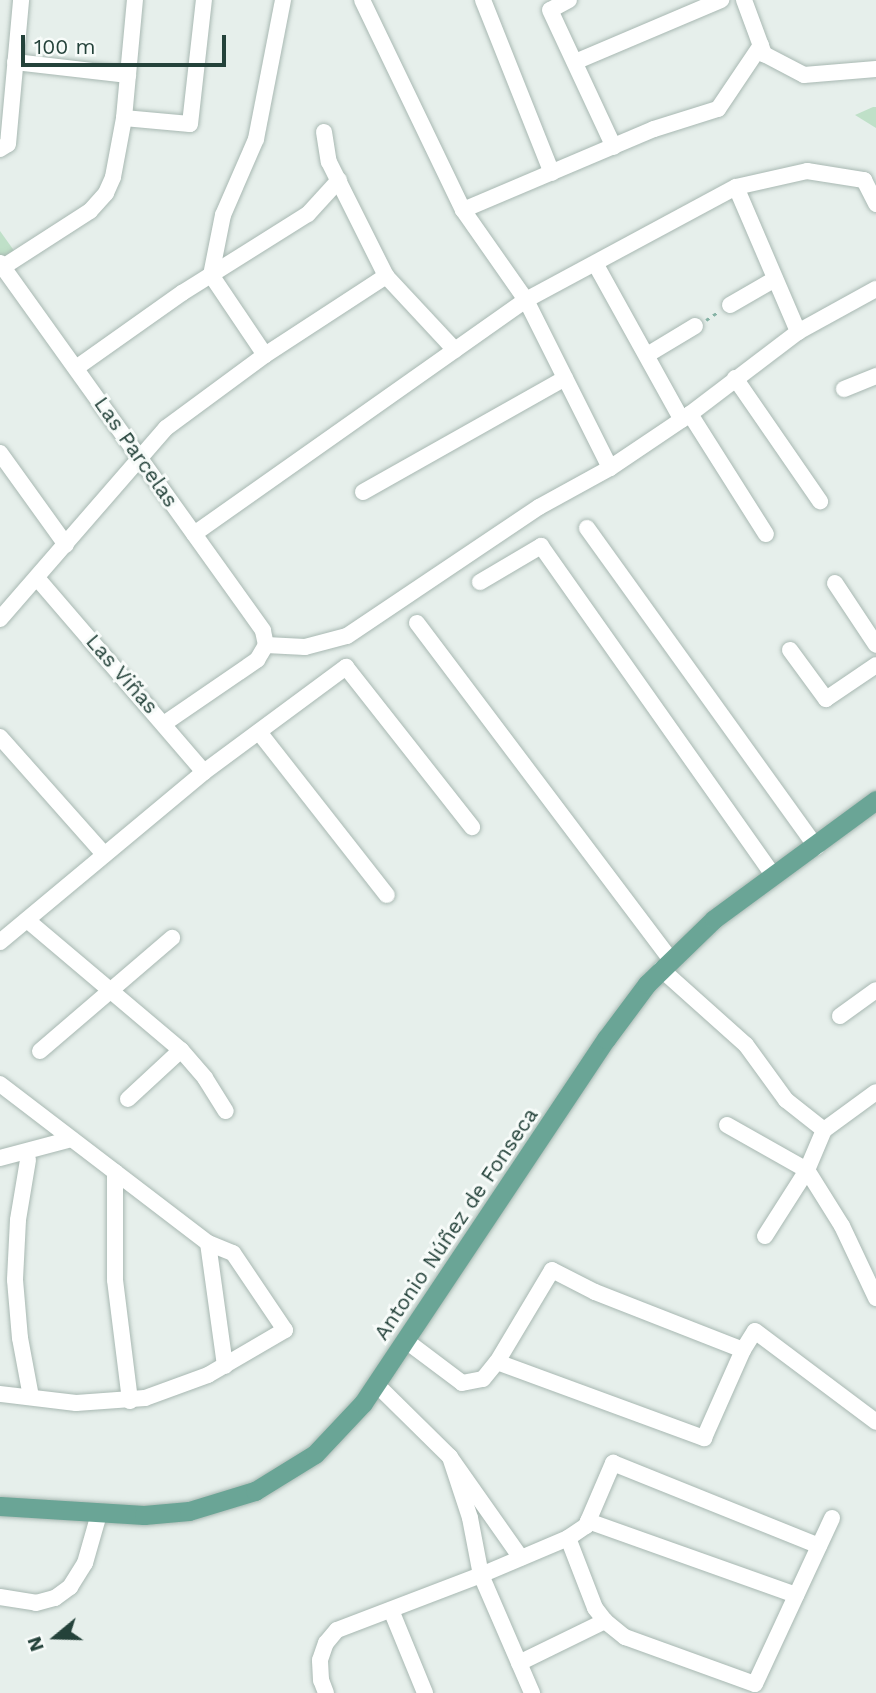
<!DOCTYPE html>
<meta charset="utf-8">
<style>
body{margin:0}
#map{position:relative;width:876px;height:1693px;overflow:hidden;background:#e6efeb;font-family:"Work Sans",sans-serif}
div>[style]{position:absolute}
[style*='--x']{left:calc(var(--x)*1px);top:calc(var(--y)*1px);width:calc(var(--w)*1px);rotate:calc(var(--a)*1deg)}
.green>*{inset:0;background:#bfe0c8}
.path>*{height:2.5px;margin-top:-1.25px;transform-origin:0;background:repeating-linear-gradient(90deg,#86b3a5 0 3.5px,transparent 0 8.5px)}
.roads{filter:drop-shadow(0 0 2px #a8b8b2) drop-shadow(0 0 2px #a8b8b2)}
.minor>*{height:16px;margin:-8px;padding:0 8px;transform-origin:8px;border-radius:8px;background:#fff}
.major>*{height:19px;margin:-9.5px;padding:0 9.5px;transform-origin:9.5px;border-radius:9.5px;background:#6aa596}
span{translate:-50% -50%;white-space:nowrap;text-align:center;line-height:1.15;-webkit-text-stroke:6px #f7fbf9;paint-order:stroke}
.street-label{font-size:21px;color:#24423a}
.north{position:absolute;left:21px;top:1602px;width:70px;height:70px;-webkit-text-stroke:5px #f7fbf9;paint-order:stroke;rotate:251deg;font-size:19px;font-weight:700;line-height:28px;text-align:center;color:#24423a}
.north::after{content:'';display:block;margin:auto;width:24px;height:32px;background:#24423a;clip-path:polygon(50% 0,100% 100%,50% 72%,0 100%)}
.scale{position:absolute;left:21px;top:35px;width:205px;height:32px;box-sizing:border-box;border:4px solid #24423a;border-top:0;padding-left:9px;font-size:21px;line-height:24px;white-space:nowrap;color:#24423a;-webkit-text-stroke:5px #f7fbf9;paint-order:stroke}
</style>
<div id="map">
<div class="green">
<i style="clip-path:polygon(873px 107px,876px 107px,876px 128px,855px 115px)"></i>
<i style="clip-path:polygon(0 231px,15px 252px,4px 260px,0 255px)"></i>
</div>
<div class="path">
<i style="--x:706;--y:320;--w:14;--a:-34"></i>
</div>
<div class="roads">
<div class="minor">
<i style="--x:362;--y:0;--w:233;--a:64.3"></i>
<i style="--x:463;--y:210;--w:110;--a:55"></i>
<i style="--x:526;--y:300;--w:188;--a:63.4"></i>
<i style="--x:483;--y:0;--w:186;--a:68.3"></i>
<i style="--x:569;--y:0;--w:21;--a:152"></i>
<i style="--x:550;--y:10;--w:151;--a:65"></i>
<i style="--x:744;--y:0;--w:58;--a:69.7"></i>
<i style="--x:764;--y:54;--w:45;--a:27.7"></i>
<i style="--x:804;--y:75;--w:72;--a:-4.8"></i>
<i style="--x:15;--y:62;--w:114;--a:6.6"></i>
<i style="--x:575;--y:62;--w:159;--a:-23"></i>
<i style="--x:124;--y:118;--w:66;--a:5.2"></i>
<i style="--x:190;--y:124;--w:125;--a:-83.6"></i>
<i style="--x:324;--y:132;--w:30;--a:81"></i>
<i style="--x:329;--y:162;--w:127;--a:63.4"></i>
<i style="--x:386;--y:276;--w:101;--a:47"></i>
<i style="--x:0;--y:149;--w:9;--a:-32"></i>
<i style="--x:8;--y:144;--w:145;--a:-84.8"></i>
<i style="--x:736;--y:187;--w:158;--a:66.8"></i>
<i style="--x:463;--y:210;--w:207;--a:-23"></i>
<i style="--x:654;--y:129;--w:67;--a:-17.4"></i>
<i style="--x:718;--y:109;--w:77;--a:-56.1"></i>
<i style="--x:0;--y:263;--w:452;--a:54.4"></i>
<i style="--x:263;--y:631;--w:14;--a:78"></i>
<i style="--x:596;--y:265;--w:177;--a:61"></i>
<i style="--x:0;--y:269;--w:107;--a:-32.8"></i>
<i style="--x:90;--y:211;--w:24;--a:-48"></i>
<i style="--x:106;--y:193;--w:17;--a:-66"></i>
<i style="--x:113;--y:177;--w:60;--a:-79.4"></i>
<i style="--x:124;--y:118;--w:119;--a:-84.7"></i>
<i style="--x:730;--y:305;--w:52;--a:-30"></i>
<i style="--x:265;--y:355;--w:97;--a:-124"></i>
<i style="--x:211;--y:275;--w:61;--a:-78.7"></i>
<i style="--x:223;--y:215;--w:83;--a:-66.5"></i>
<i style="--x:256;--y:139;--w:142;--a:-79"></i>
<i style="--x:647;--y:355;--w:56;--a:-31.1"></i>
<i style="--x:76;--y:368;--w:130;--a:-35.3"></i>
<i style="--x:182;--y:293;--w:149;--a:-32.1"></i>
<i style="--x:308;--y:214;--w:46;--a:-47.6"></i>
<i style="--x:735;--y:378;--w:150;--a:55.4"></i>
<i style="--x:844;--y:389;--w:35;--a:-22"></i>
<i style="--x:690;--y:414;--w:142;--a:57.7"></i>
<i style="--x:0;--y:453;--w:113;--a:54.3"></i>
<i style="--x:363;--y:492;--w:232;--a:-29.4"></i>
<i style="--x:587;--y:528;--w:393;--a:54.3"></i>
<i style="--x:194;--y:534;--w:406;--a:-35.2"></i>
<i style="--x:526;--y:300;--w:238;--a:-28.3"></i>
<i style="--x:736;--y:187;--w:73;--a:-12.7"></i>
<i style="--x:807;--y:171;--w:58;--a:9"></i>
<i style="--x:864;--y:180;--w:27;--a:63"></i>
<i style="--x:37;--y:578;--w:256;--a:49.3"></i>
<i style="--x:480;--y:582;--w:71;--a:-30.5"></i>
<i style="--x:541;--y:546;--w:403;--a:54.8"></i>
<i style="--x:835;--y:583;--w:74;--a:56.5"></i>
<i style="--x:0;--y:619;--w:253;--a:-49"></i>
<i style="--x:166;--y:428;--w:123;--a:-36.4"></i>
<i style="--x:265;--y:355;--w:145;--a:-33.1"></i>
<i style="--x:417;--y:623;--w:421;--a:53"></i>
<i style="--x:266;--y:645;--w:39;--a:3"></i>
<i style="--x:305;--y:647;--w:43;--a:-14.7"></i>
<i style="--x:347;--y:636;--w:231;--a:-33.9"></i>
<i style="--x:539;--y:507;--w:81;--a:-28.8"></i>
<i style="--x:610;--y:468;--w:97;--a:-34"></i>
<i style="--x:690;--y:414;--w:136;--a:-37.2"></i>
<i style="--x:798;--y:332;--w:89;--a:-28.9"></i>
<i style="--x:790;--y:650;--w:61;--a:53.7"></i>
<i style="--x:826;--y:699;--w:60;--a:-34.2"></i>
<i style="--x:165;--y:723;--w:112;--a:-34.4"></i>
<i style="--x:257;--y:660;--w:17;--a:-59"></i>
<i style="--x:259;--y:732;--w:207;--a:51.9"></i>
<i style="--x:0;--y:737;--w:157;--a:48.4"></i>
<i style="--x:27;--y:920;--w:202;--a:40.2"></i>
<i style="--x:181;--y:1050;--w:37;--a:49"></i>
<i style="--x:205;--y:1078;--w:39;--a:58"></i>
<i style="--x:0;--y:942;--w:266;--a:-39.8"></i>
<i style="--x:204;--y:772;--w:177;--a:-36.5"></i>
<i style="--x:346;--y:667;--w:204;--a:51.8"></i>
<i style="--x:661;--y:969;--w:114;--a:41.8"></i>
<i style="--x:746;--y:1045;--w:68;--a:54"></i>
<i style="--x:786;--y:1100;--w:48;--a:38.3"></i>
<i style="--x:840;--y:1016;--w:44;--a:-35.8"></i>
<i style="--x:40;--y:1051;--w:174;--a:-40.6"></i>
<i style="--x:0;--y:1084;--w:262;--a:37.4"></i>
<i style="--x:208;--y:1243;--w:27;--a:22"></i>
<i style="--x:233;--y:1253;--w:93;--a:56"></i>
<i style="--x:285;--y:1330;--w:89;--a:149.7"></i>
<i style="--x:208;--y:1375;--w:67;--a:159.9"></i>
<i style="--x:145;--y:1398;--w:69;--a:175.9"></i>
<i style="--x:76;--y:1403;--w:77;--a:-173.2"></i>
<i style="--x:128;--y:1099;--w:72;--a:-42.8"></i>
<i style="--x:727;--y:1125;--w:92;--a:29.4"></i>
<i style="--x:807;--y:1170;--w:66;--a:58"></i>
<i style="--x:842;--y:1226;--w:80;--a:64.7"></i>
<i style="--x:0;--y:1158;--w:74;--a:-14.8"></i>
<i style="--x:28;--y:1160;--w:61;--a:99.5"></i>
<i style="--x:18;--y:1220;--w:60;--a:92.9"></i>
<i style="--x:15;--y:1280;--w:58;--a:85.1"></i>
<i style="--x:20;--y:1338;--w:60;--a:79.4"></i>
<i style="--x:115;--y:1172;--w:108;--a:90"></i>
<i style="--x:115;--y:1280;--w:122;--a:82.9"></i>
<i style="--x:765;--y:1236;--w:78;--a:-57.5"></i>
<i style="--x:807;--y:1170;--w:43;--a:-67"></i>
<i style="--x:824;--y:1130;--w:64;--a:-36.2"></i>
<i style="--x:208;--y:1243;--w:124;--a:82.1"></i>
<i style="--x:405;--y:1340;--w:71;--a:37"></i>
<i style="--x:462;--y:1383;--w:21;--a:-11"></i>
<i style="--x:483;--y:1379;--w:22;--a:-51"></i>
<i style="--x:497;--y:1362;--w:107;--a:-59.1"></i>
<i style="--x:552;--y:1270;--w:48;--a:27.1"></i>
<i style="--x:595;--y:1292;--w:159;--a:21.4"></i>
<i style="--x:497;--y:1362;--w:221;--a:20.2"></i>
<i style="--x:704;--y:1438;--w:96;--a:-66.1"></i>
<i style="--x:743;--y:1350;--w:22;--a:-58"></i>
<i style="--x:755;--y:1331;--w:151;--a:36.9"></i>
<i style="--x:376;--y:1384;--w:104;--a:44.6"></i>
<i style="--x:450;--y:1457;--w:123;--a:54.9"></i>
<i style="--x:450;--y:1457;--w:64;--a:71.8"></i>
<i style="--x:470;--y:1518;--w:58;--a:79.1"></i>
<i style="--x:481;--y:1575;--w:129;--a:66.6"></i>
<i style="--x:588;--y:1521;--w:221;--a:19.6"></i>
<i style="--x:568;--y:1538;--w:75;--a:68.9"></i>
<i style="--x:595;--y:1608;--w:16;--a:52"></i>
<i style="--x:605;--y:1621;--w:26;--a:39"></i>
<i style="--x:625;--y:1637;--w:138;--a:19.9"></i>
<i style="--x:755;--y:1684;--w:183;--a:-65.1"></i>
<i style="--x:0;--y:1597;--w:36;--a:9"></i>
<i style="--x:36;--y:1603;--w:20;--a:-15"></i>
<i style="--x:55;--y:1598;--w:19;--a:-36"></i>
<i style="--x:70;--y:1587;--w:28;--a:-58"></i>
<i style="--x:85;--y:1563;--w:51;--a:-74.1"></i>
<i style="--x:391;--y:1610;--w:90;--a:67.7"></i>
<i style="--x:519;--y:1663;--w:96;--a:-26"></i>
<i style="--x:326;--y:1693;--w:14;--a:-111"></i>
<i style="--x:321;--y:1680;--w:20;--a:-93"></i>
<i style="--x:320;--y:1660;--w:18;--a:-71"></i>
<i style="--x:326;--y:1643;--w:17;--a:-50"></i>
<i style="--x:337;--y:1630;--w:154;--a:-20.9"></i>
<i style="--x:481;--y:1575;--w:95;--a:-23"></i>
<i style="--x:568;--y:1538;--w:22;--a:-34"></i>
<i style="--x:586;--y:1526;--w:69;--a:-66.8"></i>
<i style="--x:613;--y:1463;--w:222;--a:21.9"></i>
</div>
<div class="major">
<i style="--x:0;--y:1506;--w:144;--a:3.6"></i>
<i style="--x:144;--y:1515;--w:45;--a:-5.1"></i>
<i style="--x:189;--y:1511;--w:69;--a:-16.9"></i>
<i style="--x:255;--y:1491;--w:70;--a:-31.7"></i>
<i style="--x:315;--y:1454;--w:70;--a:-46.7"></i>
<i style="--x:363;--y:1403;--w:438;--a:-56.3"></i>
<i style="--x:606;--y:1039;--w:69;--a:-53.3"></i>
<i style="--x:647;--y:984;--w:93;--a:-44.1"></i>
<i style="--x:714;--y:919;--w:201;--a:-36.3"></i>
</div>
</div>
<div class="street-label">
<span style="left:136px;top:452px;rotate:55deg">Las Parcelas</span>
<span style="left:122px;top:674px;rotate:49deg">Las Viñas</span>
<span style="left:456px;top:1224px;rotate:-56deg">Antonio Núñez de Fonseca</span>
</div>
<div class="north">N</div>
<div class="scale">100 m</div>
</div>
